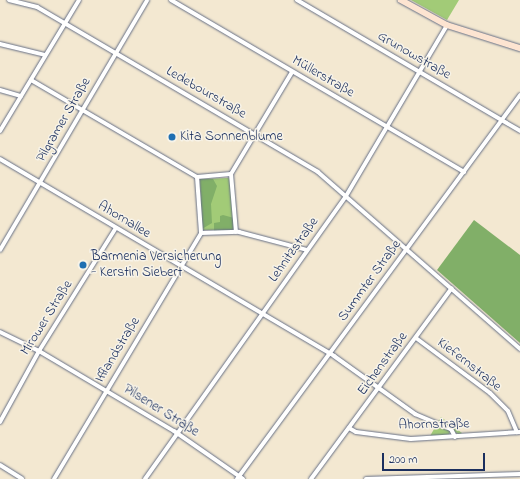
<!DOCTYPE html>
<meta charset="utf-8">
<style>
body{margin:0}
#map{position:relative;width:520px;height:479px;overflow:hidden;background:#f3e8d1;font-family:"Indie Flower",sans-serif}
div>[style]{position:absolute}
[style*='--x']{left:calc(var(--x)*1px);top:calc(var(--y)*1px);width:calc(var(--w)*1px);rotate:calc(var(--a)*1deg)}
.green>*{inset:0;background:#a2cb77}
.forest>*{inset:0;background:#81af68}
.roads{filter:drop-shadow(0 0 1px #677086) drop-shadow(0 0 1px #677086)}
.street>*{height:4px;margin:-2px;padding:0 2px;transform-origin:2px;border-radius:2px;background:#fff}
.secondary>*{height:5.5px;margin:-2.75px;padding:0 2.75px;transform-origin:2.75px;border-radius:2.75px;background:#fde4d1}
.dots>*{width:11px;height:11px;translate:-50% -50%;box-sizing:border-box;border:2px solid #f7f3e8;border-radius:50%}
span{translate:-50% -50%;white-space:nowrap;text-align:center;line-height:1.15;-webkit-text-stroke:3px #f7f3e8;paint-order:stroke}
.street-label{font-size:14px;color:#1b2f5e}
.poi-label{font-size:14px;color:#1b2f5e}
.left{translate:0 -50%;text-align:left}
.scale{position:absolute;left:382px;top:453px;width:103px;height:18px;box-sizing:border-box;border:2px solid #1b2f5e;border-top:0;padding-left:5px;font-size:12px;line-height:14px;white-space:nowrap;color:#1b2f5e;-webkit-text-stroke:3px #f7f3e8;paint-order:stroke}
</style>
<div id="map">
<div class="green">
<i style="clip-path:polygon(411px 0,459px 0,447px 20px)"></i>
<i style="clip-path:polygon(228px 178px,231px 179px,234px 230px,203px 230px,200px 179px)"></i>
<i style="clip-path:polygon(441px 417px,462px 433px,460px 435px,438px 422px)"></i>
<i style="clip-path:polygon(437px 424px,450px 431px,449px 435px,430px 436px)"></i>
</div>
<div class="forest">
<i style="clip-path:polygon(200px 179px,213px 179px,217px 186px,211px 204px,212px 223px,202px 229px)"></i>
<i style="clip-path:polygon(223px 215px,234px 218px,234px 230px,214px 231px,214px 223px,220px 222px,220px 216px)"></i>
<i style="clip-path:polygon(474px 220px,520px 255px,520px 343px,437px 270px)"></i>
</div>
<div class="roads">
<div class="street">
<i style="--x:9;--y:0;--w:29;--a:14"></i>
<i style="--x:37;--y:7;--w:326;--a:30.4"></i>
<i style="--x:318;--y:172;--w:269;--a:41.2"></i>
<i style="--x:171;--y:0;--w:340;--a:30.4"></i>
<i style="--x:297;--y:0;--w:259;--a:30.4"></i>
<i style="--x:0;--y:44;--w:46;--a:13.7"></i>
<i style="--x:31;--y:80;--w:192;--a:30.3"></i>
<i style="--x:0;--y:90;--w:22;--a:16"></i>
<i style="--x:0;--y:131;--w:153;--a:-58.9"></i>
<i style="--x:0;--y:159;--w:388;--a:30.5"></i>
<i style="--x:334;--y:356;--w:100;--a:35.6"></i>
<i style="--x:415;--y:414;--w:39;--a:23"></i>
<i style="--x:451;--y:429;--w:9;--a:63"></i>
<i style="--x:231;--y:174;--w:119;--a:-59.1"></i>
<i style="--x:197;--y:177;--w:34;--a:-5"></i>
<i style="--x:231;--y:174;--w:58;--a:85.1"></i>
<i style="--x:197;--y:177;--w:56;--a:85.9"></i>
<i style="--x:201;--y:233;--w:38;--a:-2"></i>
<i style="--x:239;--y:232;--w:70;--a:14.8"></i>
<i style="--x:0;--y:250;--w:290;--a:-59.5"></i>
<i style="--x:0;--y:332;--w:43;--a:26"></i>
<i style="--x:39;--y:351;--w:157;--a:30.7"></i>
<i style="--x:174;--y:431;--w:84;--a:34.8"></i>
<i style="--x:416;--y:338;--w:92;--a:36.6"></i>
<i style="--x:490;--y:393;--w:25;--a:45"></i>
<i style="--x:508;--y:411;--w:23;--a:67"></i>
<i style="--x:0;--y:422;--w:81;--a:-61.2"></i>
<i style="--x:39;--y:351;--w:145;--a:-58"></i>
<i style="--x:349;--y:428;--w:8;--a:30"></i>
<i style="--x:356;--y:432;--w:55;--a:7.3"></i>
<i style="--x:411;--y:439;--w:109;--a:-3.7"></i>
<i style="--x:0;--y:465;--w:26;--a:32"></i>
<i style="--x:54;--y:479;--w:287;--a:-59.1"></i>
<i style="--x:145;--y:479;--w:347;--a:-54.6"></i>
<i style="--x:346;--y:196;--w:199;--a:-59.4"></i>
<i style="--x:237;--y:479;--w:477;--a:-53.6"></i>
<i style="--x:311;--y:479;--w:237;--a:-53.6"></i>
<i style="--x:366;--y:479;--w:154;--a:-1.9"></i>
</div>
<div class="secondary">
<i style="--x:401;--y:0;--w:52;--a:28.5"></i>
<i style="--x:447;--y:25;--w:77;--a:17.5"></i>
</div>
</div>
<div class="dots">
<i style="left:172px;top:137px;background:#1f6fb2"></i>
<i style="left:83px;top:265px;background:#1f6fb2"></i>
</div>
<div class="street-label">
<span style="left:414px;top:56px;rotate:30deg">Grunowstraße</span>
<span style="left:323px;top:77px;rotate:30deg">Müllerstraße</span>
<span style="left:206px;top:93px;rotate:30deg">Ledebourstraße</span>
<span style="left:64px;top:120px;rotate:-60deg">Pilgramer Straße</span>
<span style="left:124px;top:220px;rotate:31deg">Ahornallee</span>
<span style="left:294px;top:250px;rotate:-55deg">Lehnitzstraße</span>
<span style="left:370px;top:281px;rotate:-54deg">Summter Straße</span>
<span style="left:47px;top:318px;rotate:-58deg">Mirower Straße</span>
<span style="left:118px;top:350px;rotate:-59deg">Ifflandstraße</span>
<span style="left:383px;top:364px;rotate:-54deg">Eichenstraße</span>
<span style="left:469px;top:365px;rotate:38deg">Kiefernstraße</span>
<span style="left:161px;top:411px;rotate:32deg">Pilsener Straße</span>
<span style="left:434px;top:425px;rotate:-1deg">Ahornstraße</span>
</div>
<div class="poi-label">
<span class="left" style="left:180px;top:137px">Kita Sonnenblume</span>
<span class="left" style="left:91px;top:265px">Barmenia Versicherung<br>- Kerstin Siebert</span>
</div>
<div class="scale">200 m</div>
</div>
